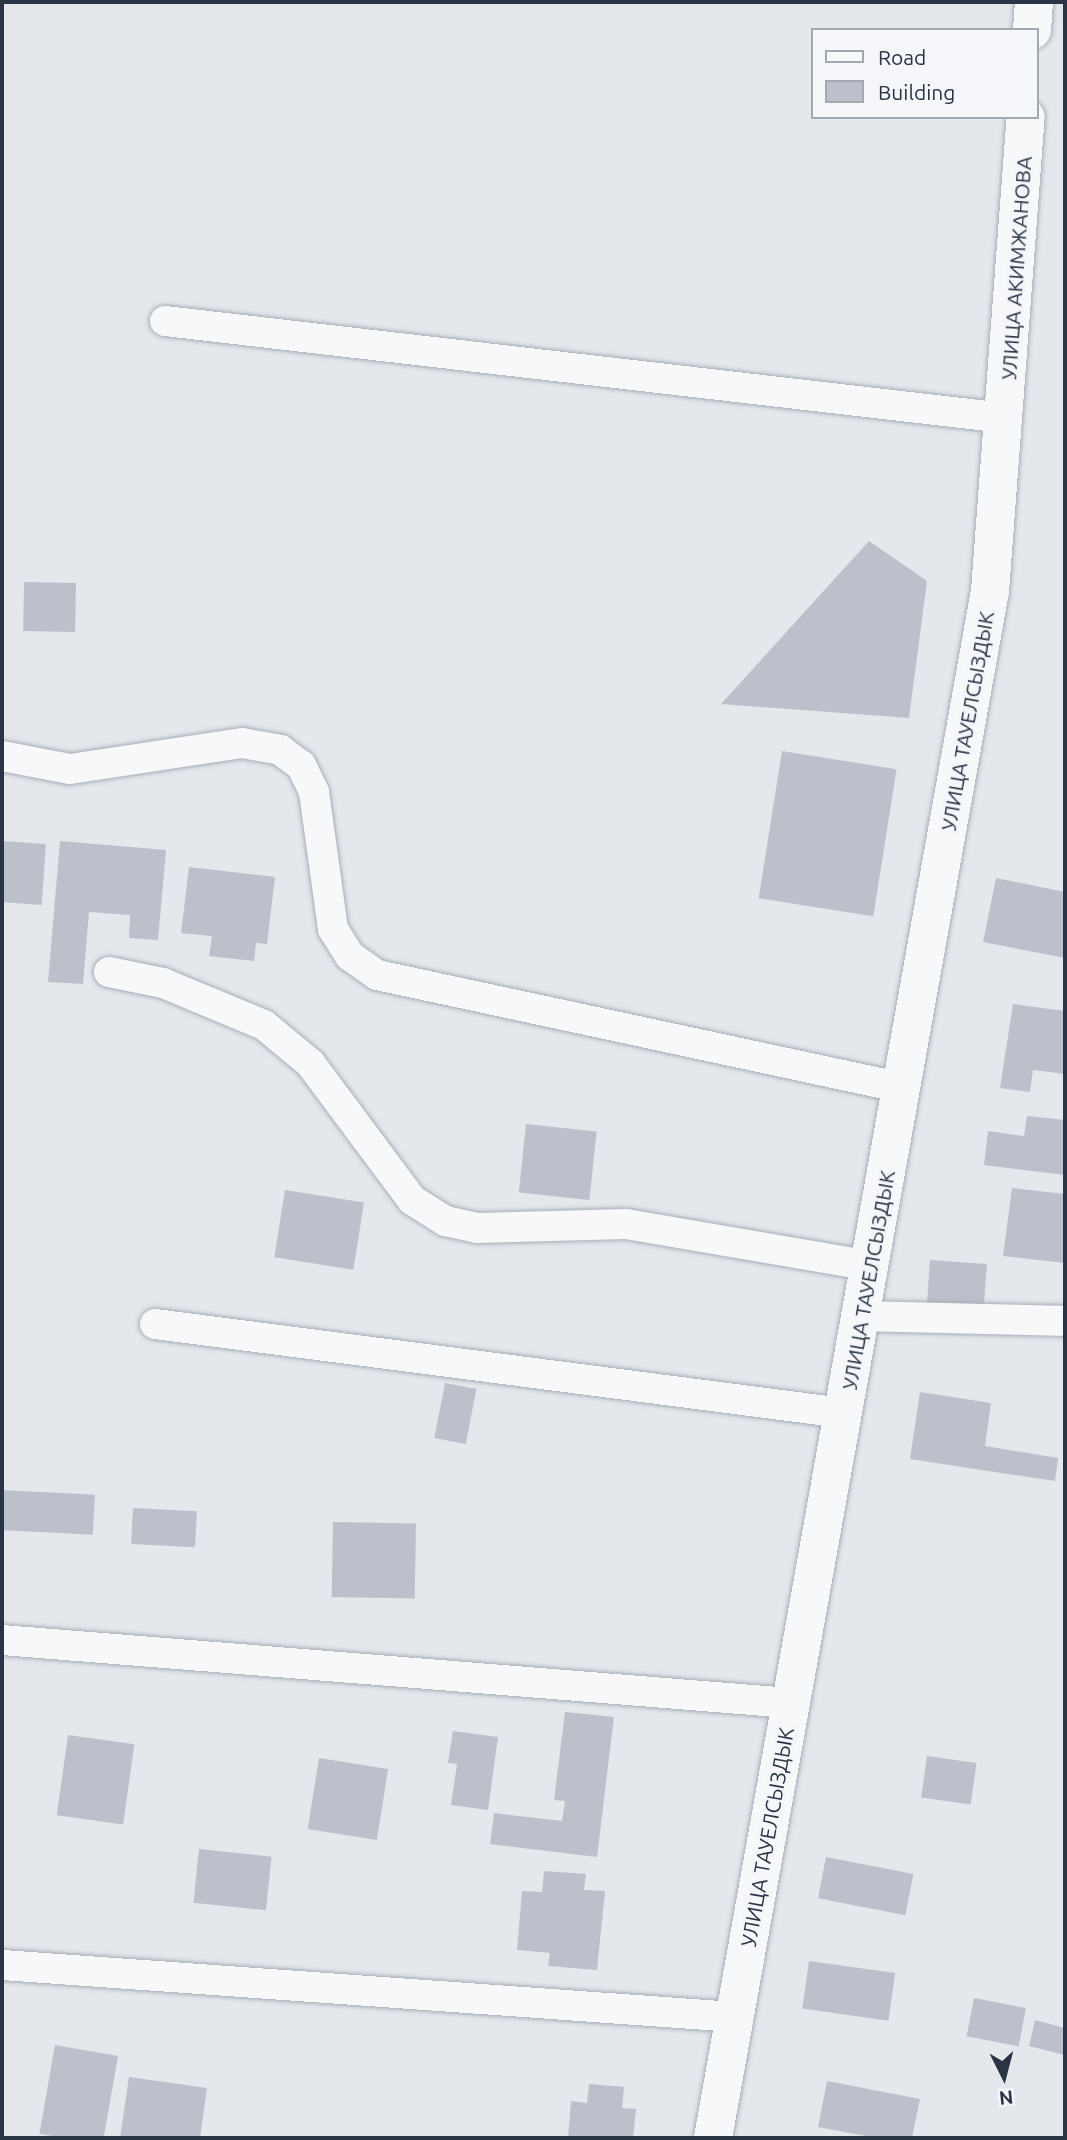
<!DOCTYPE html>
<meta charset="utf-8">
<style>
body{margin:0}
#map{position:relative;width:1067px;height:2140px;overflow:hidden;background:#e4e7ec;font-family:Ubuntu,sans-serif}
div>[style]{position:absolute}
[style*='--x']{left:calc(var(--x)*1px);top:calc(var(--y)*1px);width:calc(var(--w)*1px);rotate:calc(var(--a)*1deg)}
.building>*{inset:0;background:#bbc0ca;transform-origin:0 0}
.roads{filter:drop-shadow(0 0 2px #a9aeb7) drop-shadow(0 0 2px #a9aeb7)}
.minor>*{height:30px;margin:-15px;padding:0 15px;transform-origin:15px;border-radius:15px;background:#f7f8fa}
.tertiary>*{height:38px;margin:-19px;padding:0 19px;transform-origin:19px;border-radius:19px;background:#f7f8fa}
span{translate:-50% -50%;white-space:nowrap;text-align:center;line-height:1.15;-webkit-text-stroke:7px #f4f6f9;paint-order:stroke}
.street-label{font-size:21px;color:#2b3445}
.frame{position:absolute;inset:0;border:4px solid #2b3445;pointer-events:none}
.legend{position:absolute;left:811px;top:28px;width:228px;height:91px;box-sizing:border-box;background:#f4f6f9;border:2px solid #a4a8b1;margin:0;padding:9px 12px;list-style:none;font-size:21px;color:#2b3445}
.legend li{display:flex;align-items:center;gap:14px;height:35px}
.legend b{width:35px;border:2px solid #a4a8b1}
.north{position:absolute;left:969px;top:2042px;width:70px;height:70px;-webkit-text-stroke:5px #f4f6f9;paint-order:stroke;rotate:174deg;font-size:19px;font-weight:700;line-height:28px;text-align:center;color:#2b3445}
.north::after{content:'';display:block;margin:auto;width:24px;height:32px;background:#2b3445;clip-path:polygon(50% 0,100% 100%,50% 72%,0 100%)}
</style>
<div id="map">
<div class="building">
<i style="clip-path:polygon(869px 541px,927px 581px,909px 718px,721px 704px)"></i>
<i style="left:24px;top:582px;width:52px;height:49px;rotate:1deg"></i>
<i style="left:782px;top:751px;width:116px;height:149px;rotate:9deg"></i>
<i style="left:2px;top:841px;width:44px;height:61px;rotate:4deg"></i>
<i style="clip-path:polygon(60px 841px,166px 850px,158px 940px,129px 938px,130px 915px,89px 912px,83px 984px,48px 982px)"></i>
<i style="clip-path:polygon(189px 867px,275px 877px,267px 944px,256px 943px,254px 961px,209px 956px,212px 936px,181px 933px)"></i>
<i style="clip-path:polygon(996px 878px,1065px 892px,1065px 958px,983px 942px)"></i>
<i style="clip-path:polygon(1013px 1004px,1065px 1011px,1065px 1074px,1033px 1070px,1030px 1092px,1000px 1088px)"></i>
<i style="clip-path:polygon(1027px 1116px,1065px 1120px,1065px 1175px,984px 1165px,988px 1131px,1024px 1136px)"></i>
<i style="left:526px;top:1124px;width:71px;height:69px;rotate:6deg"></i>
<i style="clip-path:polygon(1012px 1188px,1065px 1194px,1065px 1263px,1003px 1256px)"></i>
<i style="left:285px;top:1190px;width:80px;height:68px;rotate:9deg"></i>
<i style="left:930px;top:1260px;width:57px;height:44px;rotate:4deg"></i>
<i style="left:445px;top:1383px;width:32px;height:56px;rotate:11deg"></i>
<i style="clip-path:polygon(920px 1392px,991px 1403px,985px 1446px,1058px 1458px,1055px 1481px,910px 1459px)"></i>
<i style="left:2px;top:1490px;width:93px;height:40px;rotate:3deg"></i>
<i style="left:133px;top:1508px;width:64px;height:36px;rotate:3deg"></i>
<i style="left:333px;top:1522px;width:83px;height:75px;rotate:1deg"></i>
<i style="clip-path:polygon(565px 1712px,614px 1717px,597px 1857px,490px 1844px,494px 1813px,562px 1821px,565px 1801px,554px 1800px)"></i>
<i style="clip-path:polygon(453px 1731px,498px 1737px,488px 1810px,451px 1805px,457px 1764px,448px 1763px)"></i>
<i style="left:68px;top:1735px;width:67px;height:81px;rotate:8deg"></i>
<i style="left:927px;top:1756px;width:50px;height:42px;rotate:8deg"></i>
<i style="left:319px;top:1758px;width:70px;height:72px;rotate:9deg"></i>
<i style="left:199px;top:1849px;width:73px;height:54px;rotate:6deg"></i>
<i style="left:826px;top:1857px;width:89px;height:42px;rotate:11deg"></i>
<i style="clip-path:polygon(544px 1871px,586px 1874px,584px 1890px,605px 1891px,597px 1970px,548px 1966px,550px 1953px,517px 1950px,522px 1891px,542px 1892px)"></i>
<i style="left:809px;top:1961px;width:87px;height:48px;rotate:8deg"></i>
<i style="left:974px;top:1998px;width:53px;height:39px;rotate:11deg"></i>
<i style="clip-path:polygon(1035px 2020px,1065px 2028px,1065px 2055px,1029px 2046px)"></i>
<i style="left:55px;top:2045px;width:64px;height:90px;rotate:10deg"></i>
<i style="clip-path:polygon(129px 2077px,207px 2088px,200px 2138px,120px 2138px)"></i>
<i style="clip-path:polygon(827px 2081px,920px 2099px,912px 2138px,877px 2138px,818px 2127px)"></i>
<i style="clip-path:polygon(589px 2084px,624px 2087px,622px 2108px,636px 2109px,633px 2138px,568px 2138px,571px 2101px,587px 2103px)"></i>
</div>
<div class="roads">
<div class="minor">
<i style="--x:165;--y:321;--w:846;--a:6.59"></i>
<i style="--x:2;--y:756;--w:69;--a:10.8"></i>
<i style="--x:70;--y:769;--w:174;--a:-8.6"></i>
<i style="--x:242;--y:743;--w:39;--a:10"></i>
<i style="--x:280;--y:750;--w:26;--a:36"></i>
<i style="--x:301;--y:765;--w:30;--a:64"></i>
<i style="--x:314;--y:792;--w:138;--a:82.1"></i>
<i style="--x:333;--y:929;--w:32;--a:58"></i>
<i style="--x:350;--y:956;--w:33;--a:35"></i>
<i style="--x:377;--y:975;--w:538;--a:12.12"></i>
<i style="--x:109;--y:972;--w:55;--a:11.5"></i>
<i style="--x:163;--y:983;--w:109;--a:22.6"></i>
<i style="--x:264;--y:1025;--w:60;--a:39.6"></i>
<i style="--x:310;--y:1063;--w:171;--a:53.3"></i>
<i style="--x:412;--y:1200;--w:39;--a:32"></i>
<i style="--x:445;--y:1221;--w:33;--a:12"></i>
<i style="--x:477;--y:1228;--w:149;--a:-1.5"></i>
<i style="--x:626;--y:1224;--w:249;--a:9.7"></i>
<i style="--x:863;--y:1316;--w:202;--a:1.4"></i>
<i style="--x:155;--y:1324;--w:694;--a:7.37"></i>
<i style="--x:2;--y:1640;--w:792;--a:4.57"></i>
<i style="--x:2;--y:1965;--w:735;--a:4.06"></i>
</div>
<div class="tertiary">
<i style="--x:1032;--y:30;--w:28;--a:-86"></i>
<i style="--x:713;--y:2138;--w:1572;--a:-79.85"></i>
<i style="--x:990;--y:591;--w:475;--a:-85.7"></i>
</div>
</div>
<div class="street-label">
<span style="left:1016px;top:268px;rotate:-86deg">УЛИЦА АКИМЖАНОВА</span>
<span style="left:967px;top:721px;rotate:-80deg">УЛИЦА ТАУЕЛСЫЗДЫК</span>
<span style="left:868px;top:1280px;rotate:-80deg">УЛИЦА ТАУЕЛСЫЗДЫК</span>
<span style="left:767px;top:1837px;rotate:-80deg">УЛИЦА ТАУЕЛСЫЗДЫК</span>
</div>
<div class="frame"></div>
<ul class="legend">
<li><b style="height:9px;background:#f7f8fa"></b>Road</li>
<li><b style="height:19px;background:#bbc0ca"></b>Building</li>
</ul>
<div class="north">N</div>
</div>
